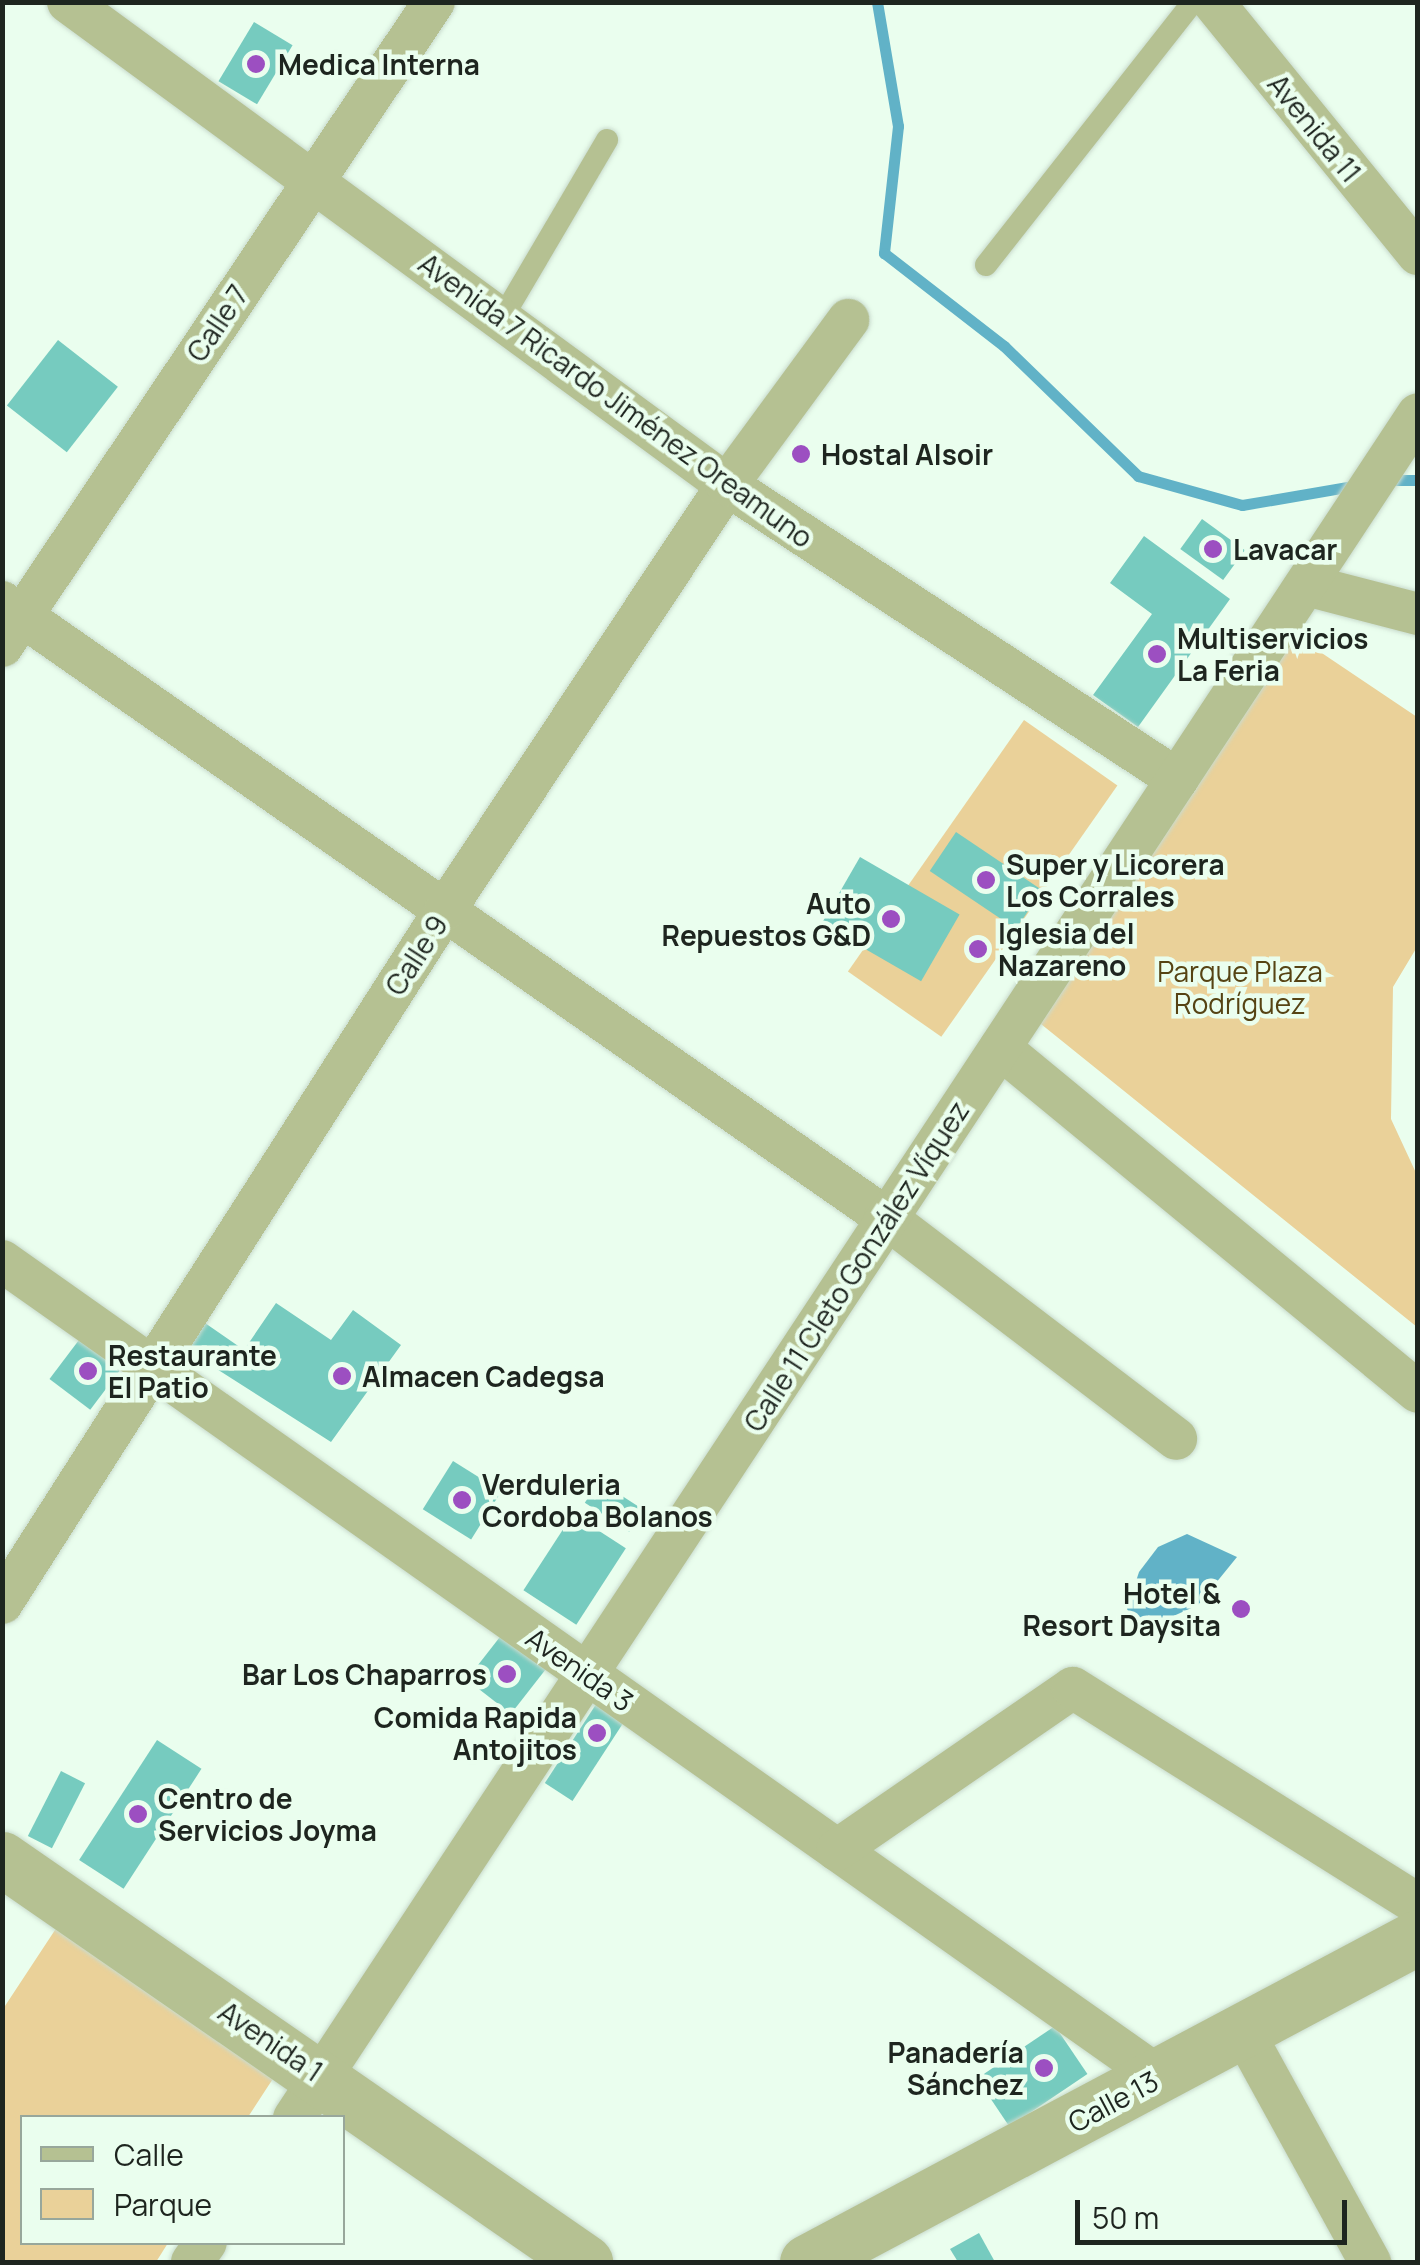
<!DOCTYPE html>
<meta charset="utf-8">
<style>
body{margin:0}
#map{position:relative;width:1420px;height:2265px;overflow:hidden;background:#eafeee;font-family:Manrope,sans-serif}
div>[style]{position:absolute}
[style*='--x']{left:calc(var(--x)*1px);top:calc(var(--y)*1px);width:calc(var(--w)*1px);rotate:calc(var(--a)*1deg)}
.green>*{inset:0;background:#ead199;transform-origin:0 0}
.water>*{inset:0;background:#61b2c7}
.stream>*{height:11px;margin:-5.5px;padding:0 5.5px;transform-origin:5.5px;border-radius:5.5px;background:#61b2c7}
.building>*{inset:0;background:#76cbbf;transform-origin:0 0}
.roads{filter:drop-shadow(0 0 2px #c9dbcd) drop-shadow(0 0 2px #c9dbcd)}
.service>*{height:22px;margin:-11px;padding:0 11px;transform-origin:11px;border-radius:11px;background:#b5c192}
.minor>*{height:42px;margin:-21px;padding:0 21px;transform-origin:21px;border-radius:21px;background:#b5c192}
.tertiary>*{height:55px;margin:-27.5px;padding:0 27.5px;transform-origin:27.5px;border-radius:27.5px;background:#b5c192}
.dots>*{width:28px;height:28px;translate:-50% -50%;box-sizing:border-box;border:5px solid #eafeee;border-radius:50%}
span{translate:-50% -50%;white-space:nowrap;text-align:center;line-height:1.15;-webkit-text-stroke:9px #eafeee;paint-order:stroke}
.poi-label{font-size:28px;color:#1e251f;font-weight:700}
.left{translate:0 -50%;text-align:left}
.right{translate:-100% -50%;text-align:right}
.street-label{font-size:28px;color:#1e251f}
.park-label{font-size:28px;color:#564313}
.frame{position:absolute;inset:0;border:5px solid #1e251f;pointer-events:none}
.legend{position:absolute;left:20px;top:2115px;width:325px;height:130px;box-sizing:border-box;background:#eafeee;border:2px solid #98a79b;margin:0;padding:12px 18px;list-style:none;font-size:30px;color:#1e251f}
.legend li{display:flex;align-items:center;gap:20px;height:50px}
.legend b{width:50px;border:2px solid #98a79b}
.scale{position:absolute;left:1075px;top:2200px;width:272px;height:45px;box-sizing:border-box;border:5px solid #1e251f;border-top:0;padding-left:12px;font-size:30px;line-height:35px;white-space:nowrap;color:#1e251f;-webkit-text-stroke:8px #eafeee;paint-order:stroke}
</style>
<div id="map">
<div class="green">
<i style="clip-path:polygon(1289px 631px,1417px 717px,1417px 947px,1393px 987px,1391px 1119px,1417px 1175px,1417px 1327px,1036px 1020px)"></i>
<i style="left:1024px;top:720px;width:114px;height:307px;rotate:35deg"></i>
<i style="clip-path:polygon(57px 1927px,278px 2071px,248px 2117px,22px 2118px,22px 2242px,168px 2243px,156px 2262px,3px 2262px,3px 2009px)"></i>
</div>
<div class="water">
<i style="clip-path:polygon(1187px 1534px,1237px 1557px,1198px 1605px,1140px 1631px,1127px 1609px,1139px 1572px,1158px 1547px)"></i>
</div>
<div class="stream">
<i style="--x:877;--y:2;--w:126;--a:80.4"></i>
<i style="--x:898;--y:126;--w:128;--a:96.3"></i>
<i style="--x:884;--y:253;--w:152;--a:37.8"></i>
<i style="--x:1004;--y:346;--w:187;--a:44.1"></i>
<i style="--x:1138;--y:476;--w:108;--a:15.6"></i>
<i style="--x:1242;--y:505;--w:119;--a:-9.7"></i>
<i style="--x:1387;--y:480;--w:31;--a:0"></i>
</div>
<div class="building">
<i style="left:254px;top:22px;width:45px;height:69px;rotate:31deg"></i>
<i style="left:58px;top:340px;width:76px;height:83px;rotate:38deg"></i>
<i style="left:1202px;top:519px;width:53px;height:37px;rotate:36deg"></i>
<i style="clip-path:polygon(1144px 536px,1230px 599px,1138px 727px,1093px 695px,1152px 614px,1110px 583px)"></i>
<i style="left:956px;top:832px;width:104px;height:47px;rotate:34deg"></i>
<i style="left:860px;top:857px;width:115px;height:77px;rotate:30deg"></i>
<i style="clip-path:polygon(276px 1303px,331px 1340px,353px 1310px,401px 1345px,331px 1442px,187px 1350px,205px 1323px,244px 1350px)"></i>
<i style="left:85px;top:1332px;width:51px;height:59px;rotate:37deg"></i>
<i style="left:453px;top:1461px;width:57px;height:57px;rotate:32deg"></i>
<i style="left:599px;top:1481px;width:53px;height:26px;rotate:33deg"></i>
<i style="left:573px;top:1514px;width:63px;height:91px;rotate:33deg"></i>
<i style="left:503px;top:1633px;width:56px;height:59px;rotate:38deg"></i>
<i style="left:602px;top:1695px;width:33px;height:105px;rotate:33deg"></i>
<i style="left:157px;top:1740px;width:53px;height:143px;rotate:33deg"></i>
<i style="left:61px;top:1771px;width:27px;height:73px;rotate:27deg"></i>
<i style="left:1055px;top:2026px;width:58px;height:94px;rotate:56deg"></i>
<i style="clip-path:polygon(979px 2233px,995px 2262px,958px 2262px,950px 2249px)"></i>
</div>
<div class="roads">
<div class="service">
<i style="--x:986;--y:265;--w:335;--a:-51.8"></i>
<i style="--x:501;--y:320;--w:209;--a:-59.5"></i>
</div>
<div class="minor">
<i style="--x:68;--y:2;--w:817;--a:36.24"></i>
<i style="--x:727;--y:485;--w:538;--a:33.16"></i>
<i style="--x:1213;--y:2;--w:325;--a:50.9"></i>
<i style="--x:1310;--y:586;--w:112;--a:14.5"></i>
<i style="--x:2;--y:602;--w:1076;--a:34.86"></i>
<i style="--x:885;--y:1217;--w:366;--a:37.3"></i>
<i style="--x:2;--y:646;--w:775;--a:-56.15"></i>
<i style="--x:1000;--y:1048;--w:541;--a:39.45"></i>
<i style="--x:2;--y:1261;--w:1416;--a:35.19"></i>
<i style="--x:2;--y:1603;--w:822;--a:-57.41"></i>
<i style="--x:445;--y:910;--w:510;--a:-56.43"></i>
<i style="--x:727;--y:485;--w:205;--a:-53.7"></i>
<i style="--x:837;--y:1850;--w:286;--a:-34.5"></i>
<i style="--x:1073;--y:1688;--w:407;--a:32.1"></i>
<i style="--x:1243;--y:2031;--w:264;--a:61.2"></i>
<i style="--x:294;--y:2118;--w:2041;--a:-56.59"></i>
<i style="--x:192;--y:2262;--w:24;--a:-55"></i>
</div>
<div class="tertiary">
<i style="--x:2;--y:1859;--w:709;--a:34.65"></i>
<i style="--x:807;--y:2262;--w:692;--a:-28.01"></i>
</div>
</div>
<div class="dots">
<i style="left:256px;top:64px;background:#9c4fc1"></i>
<i style="left:801px;top:454px;background:#9c4fc1"></i>
<i style="left:1213px;top:549px;background:#9c4fc1"></i>
<i style="left:1157px;top:654px;background:#9c4fc1"></i>
<i style="left:986px;top:880px;background:#9c4fc1"></i>
<i style="left:891px;top:919px;background:#9c4fc1"></i>
<i style="left:978px;top:949px;background:#9c4fc1"></i>
<i style="left:88px;top:1371px;background:#9c4fc1"></i>
<i style="left:342px;top:1376px;background:#9c4fc1"></i>
<i style="left:462px;top:1500px;background:#9c4fc1"></i>
<i style="left:1241px;top:1609px;background:#9c4fc1"></i>
<i style="left:507px;top:1674px;background:#9c4fc1"></i>
<i style="left:597px;top:1733px;background:#9c4fc1"></i>
<i style="left:138px;top:1814px;background:#9c4fc1"></i>
<i style="left:1044px;top:2068px;background:#9c4fc1"></i>
</div>
<div class="poi-label">
<span class="left" style="left:278px;top:64px">Medica Interna</span>
<span class="left" style="left:821px;top:454px">Hostal Alsoir</span>
<span class="left" style="left:1233px;top:549px">Lavacar</span>
<span class="left" style="left:1177px;top:654px">Multiservicios<br>La Feria</span>
<span class="left" style="left:1006px;top:880px">Super y Licorera<br>Los Corrales</span>
<span class="right" style="left:871px;top:919px">Auto<br>Repuestos G&amp;D</span>
<span class="left" style="left:998px;top:949px">Iglesia del<br>Nazareno</span>
<span class="left" style="left:108px;top:1371px">Restaurante<br>El Patio</span>
<span class="left" style="left:362px;top:1376px">Almacen Cadegsa</span>
<span class="left" style="left:482px;top:1500px">Verduleria<br>Cordoba Bolanos</span>
<span class="right" style="left:1221px;top:1609px">Hotel &amp;<br>Resort Daysita</span>
<span class="right" style="left:487px;top:1674px">Bar Los Chaparros</span>
<span class="right" style="left:577px;top:1733px">Comida Rapida<br>Antojitos</span>
<span class="left" style="left:158px;top:1814px">Centro de<br>Servicios Joyma</span>
<span class="right" style="left:1024px;top:2068px">Panadería<br>Sánchez</span>
</div>
<div class="street-label">
<span style="left:1315px;top:128px;rotate:51deg">Avenida 11</span>
<span style="left:217px;top:323px;rotate:-56deg">Calle 7</span>
<span style="left:616px;top:400px;rotate:36deg">Avenida 7 Ricardo Jiménez Oreamuno</span>
<span style="left:416px;top:955px;rotate:-57deg">Calle 9</span>
<span style="left:856px;top:1266px;rotate:-57deg">Calle 11 Cleto González Víquez</span>
<span style="left:580px;top:1669px;rotate:35deg">Avenida 3</span>
<span style="left:271px;top:2041px;rotate:34deg">Avenida 1</span>
<span style="left:1113px;top:2101px;rotate:-28deg">Calle 13</span>
</div>
<div class="park-label">
<span style="left:1240px;top:987px">Parque Plaza<br>Rodríguez</span>
</div>
<div class="frame"></div>
<ul class="legend">
<li><b style="height:12px;background:#b5c192"></b>Calle</li>
<li><b style="height:28px;background:#ead199"></b>Parque</li>
</ul>
<div class="scale">50 m</div>
</div>
